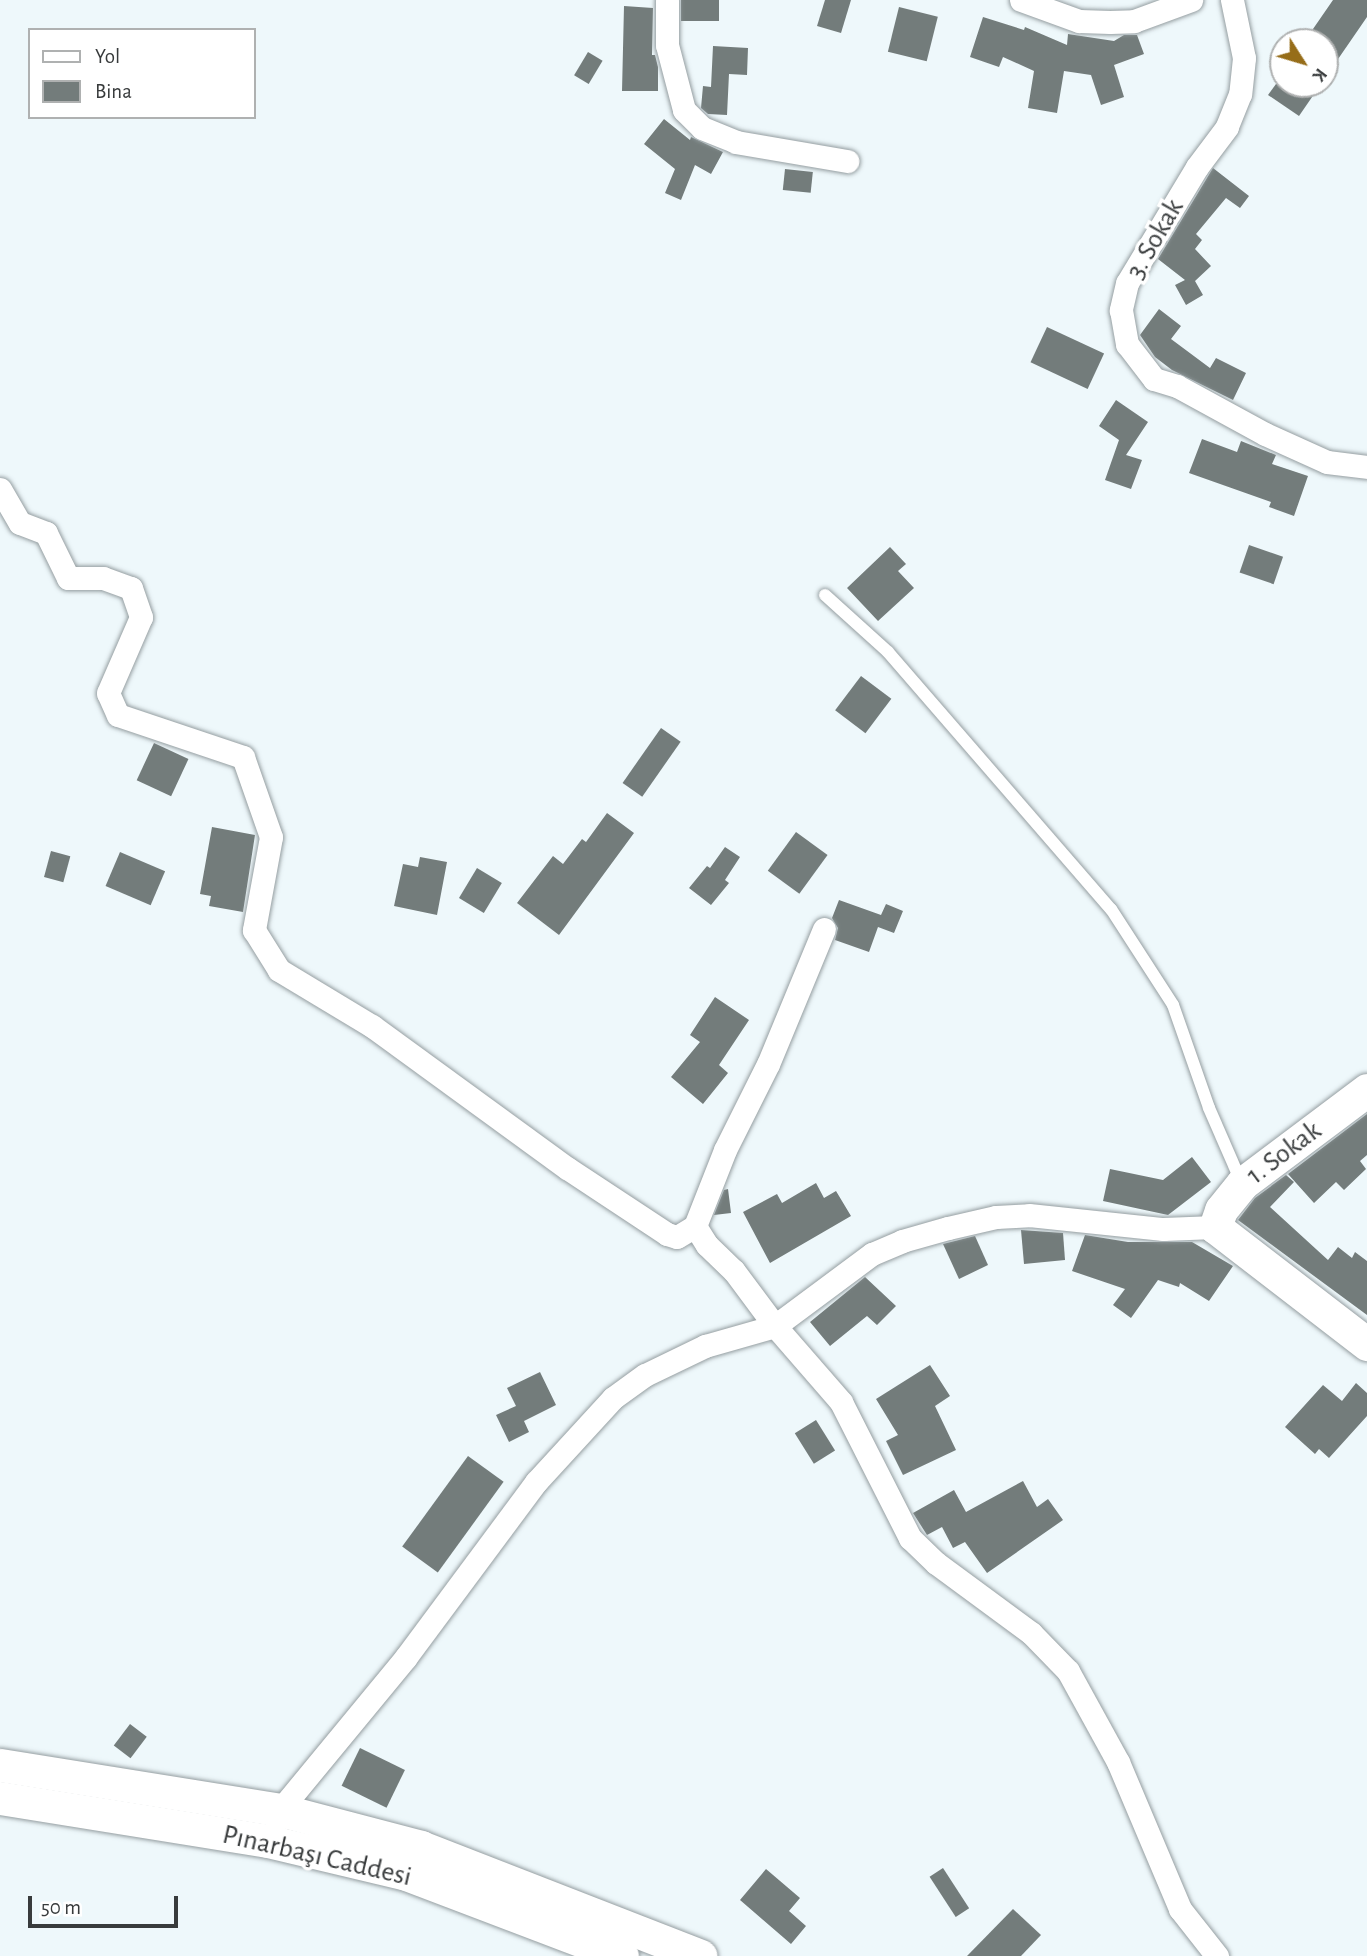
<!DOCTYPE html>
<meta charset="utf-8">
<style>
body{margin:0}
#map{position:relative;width:1367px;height:1956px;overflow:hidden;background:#eef8fb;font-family:"Alegreya Sans",sans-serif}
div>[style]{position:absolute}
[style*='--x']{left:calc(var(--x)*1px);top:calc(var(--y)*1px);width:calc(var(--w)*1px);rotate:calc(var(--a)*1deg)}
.building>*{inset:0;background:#737c7b;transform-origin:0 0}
.roads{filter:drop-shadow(0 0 2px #959ea1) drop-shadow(0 0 2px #959ea1)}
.lane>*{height:12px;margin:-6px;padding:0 6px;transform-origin:6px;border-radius:6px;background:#fff}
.street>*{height:23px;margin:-11.5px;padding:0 11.5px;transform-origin:11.5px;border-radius:11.5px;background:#fff}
.secondary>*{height:33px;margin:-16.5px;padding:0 16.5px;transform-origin:16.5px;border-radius:16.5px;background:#fff}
span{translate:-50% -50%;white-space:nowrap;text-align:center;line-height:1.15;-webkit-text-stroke:7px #fff;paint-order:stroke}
.street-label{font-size:28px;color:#383b3c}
.legend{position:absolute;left:28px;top:28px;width:228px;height:91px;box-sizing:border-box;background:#fff;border:2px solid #afb1b1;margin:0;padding:9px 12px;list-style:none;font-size:21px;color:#383b3c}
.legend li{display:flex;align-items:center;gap:14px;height:35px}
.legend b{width:35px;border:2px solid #afb1b1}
.north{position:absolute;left:1269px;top:28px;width:70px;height:70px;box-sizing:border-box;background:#fff;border:2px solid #afb1b1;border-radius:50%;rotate:127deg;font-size:19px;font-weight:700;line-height:28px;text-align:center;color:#383b3c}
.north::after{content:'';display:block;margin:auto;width:24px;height:32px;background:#966d19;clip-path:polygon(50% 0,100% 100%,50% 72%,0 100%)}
.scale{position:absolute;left:28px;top:1896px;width:150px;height:32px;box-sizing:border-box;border:4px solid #383b3c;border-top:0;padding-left:9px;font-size:21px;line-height:24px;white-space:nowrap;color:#383b3c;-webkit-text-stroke:5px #fff;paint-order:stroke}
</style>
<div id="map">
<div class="building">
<i style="left:681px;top:0;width:38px;height:21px"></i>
<i style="clip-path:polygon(825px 0,851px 0,841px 33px,817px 26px)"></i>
<i style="clip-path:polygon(1333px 0,1367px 0,1367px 17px,1325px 78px,1325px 42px,1304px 42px)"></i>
<i style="clip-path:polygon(624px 6px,653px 8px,652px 55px,655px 55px,658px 67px,658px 91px,622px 91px)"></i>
<i style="left:899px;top:7px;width:40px;height:46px;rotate:14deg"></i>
<i style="clip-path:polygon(983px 17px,1024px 30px,1025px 27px,1067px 45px,1068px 34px,1114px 41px,1124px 35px,1137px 35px,1144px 54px,1114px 65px,1124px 97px,1101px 105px,1091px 75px,1064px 71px,1057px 113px,1028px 108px,1034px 71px,1003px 57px,999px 67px,970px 57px)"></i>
<i style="clip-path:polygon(713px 46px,748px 48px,747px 75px,729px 74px,727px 115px,708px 114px,701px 108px,703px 86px,711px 87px)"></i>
<i style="left:588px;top:52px;width:17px;height:27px;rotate:31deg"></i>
<i style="clip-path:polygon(1276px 84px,1321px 84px,1299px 116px,1268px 95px)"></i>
<i style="clip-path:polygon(664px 119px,690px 140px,691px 137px,723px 152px,711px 174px,695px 165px,681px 200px,665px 193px,675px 169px,644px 144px)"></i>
<i style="clip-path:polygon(1213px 168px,1249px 196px,1240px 208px,1226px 198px,1196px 234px,1202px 240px,1195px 249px,1211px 266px,1195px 281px,1203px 295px,1186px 305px,1175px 285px,1185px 280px,1158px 259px)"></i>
<i style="left:785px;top:169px;width:28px;height:21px;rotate:6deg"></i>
<i style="clip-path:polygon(1159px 309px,1181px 326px,1171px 339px,1210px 368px,1216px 358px,1246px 373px,1233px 400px,1172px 370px,1155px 357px,1140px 335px)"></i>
<i style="left:1047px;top:327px;width:63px;height:39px;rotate:25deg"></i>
<i style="clip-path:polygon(1116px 400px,1148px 422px,1126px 455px,1142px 460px,1131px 489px,1105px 480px,1119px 440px,1099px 426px)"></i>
<i style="clip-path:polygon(1202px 439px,1237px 452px,1241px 441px,1276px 455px,1272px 464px,1308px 476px,1294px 516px,1269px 507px,1271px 502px,1189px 473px)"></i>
<i style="left:1249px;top:545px;width:36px;height:29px;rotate:19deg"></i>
<i style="clip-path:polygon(890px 547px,906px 564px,898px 571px,914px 588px,878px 621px,847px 588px)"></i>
<i style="left:861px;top:676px;width:38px;height:43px;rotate:37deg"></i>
<i style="left:661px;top:728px;width:24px;height:67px;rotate:35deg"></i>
<i style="left:154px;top:743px;width:38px;height:41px;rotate:25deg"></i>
<i style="clip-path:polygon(607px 813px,634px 833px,559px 935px,517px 903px,553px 856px,563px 864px,582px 839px,586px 842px)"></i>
<i style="clip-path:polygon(212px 827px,255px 835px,243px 912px,209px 906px,211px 896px,200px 894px)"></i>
<i style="left:796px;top:832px;width:39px;height:48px;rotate:36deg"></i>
<i style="clip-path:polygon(725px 847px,740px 857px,725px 880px,729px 883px,711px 905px,689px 888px,707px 866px,710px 868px)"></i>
<i style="left:51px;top:851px;width:20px;height:27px;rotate:15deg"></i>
<i style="left:120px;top:852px;width:49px;height:37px;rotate:23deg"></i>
<i style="clip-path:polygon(420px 857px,447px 862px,437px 915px,394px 906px,403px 864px,418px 867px)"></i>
<i style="left:477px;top:868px;width:29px;height:35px;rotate:31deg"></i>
<i style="clip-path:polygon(839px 900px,881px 915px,886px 904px,903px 911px,894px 933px,878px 927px,869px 952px,835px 940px,838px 928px,832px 918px)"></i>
<i style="clip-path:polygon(715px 997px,749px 1020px,719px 1065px,728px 1073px,703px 1104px,671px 1077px,700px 1042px,690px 1035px)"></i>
<i style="clip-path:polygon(1367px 1114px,1367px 1155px,1360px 1161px,1366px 1169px,1344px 1190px,1336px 1182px,1314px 1203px,1288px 1174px)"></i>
<i style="clip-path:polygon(1192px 1157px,1211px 1182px,1168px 1215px,1103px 1201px,1110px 1169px,1163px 1180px)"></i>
<i style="clip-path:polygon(1286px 1175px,1294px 1182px,1270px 1207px,1328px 1260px,1338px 1247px,1352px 1258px,1355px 1252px,1367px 1261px,1367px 1315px,1238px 1220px,1255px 1198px)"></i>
<i style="clip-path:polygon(816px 1183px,824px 1198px,836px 1191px,851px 1216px,770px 1263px,743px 1212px,777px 1194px,782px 1203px)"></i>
<i style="clip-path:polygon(728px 1189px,731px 1213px,714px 1215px,724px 1190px)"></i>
<i style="clip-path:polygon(1021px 1230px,1063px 1233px,1065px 1260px,1024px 1264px)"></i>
<i style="clip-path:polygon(1085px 1235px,1128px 1242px,1192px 1242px,1233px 1266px,1209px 1301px,1180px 1283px,1179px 1287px,1158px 1280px,1131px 1318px,1113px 1305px,1125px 1289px,1072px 1271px)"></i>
<i style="clip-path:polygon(975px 1236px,988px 1265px,959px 1279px,943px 1244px)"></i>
<i style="clip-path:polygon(865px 1277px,896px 1306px,877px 1325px,867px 1316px,830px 1346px,810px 1322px)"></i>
<i style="clip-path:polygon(930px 1365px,950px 1396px,935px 1406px,956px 1450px,903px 1475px,886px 1441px,898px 1435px,876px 1399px)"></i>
<i style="clip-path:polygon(540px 1372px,556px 1405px,524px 1421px,529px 1432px,509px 1442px,496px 1415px,516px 1406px,507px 1388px)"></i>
<i style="clip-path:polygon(1356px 1383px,1367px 1393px,1367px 1416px,1329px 1458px,1319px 1449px,1315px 1454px,1285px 1427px,1323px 1385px,1342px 1401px)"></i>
<i style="left:816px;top:1420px;width:36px;height:25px;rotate:58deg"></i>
<i style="left:468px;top:1456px;width:44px;height:112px;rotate:36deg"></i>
<i style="clip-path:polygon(1023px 1481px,1037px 1507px,1048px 1499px,1063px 1520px,987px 1573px,965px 1542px,953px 1548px,942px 1527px,927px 1535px,913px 1513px,954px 1490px,966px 1512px)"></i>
<i style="left:130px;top:1724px;width:21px;height:27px;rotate:37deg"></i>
<i style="left:360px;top:1748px;width:50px;height:42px;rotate:26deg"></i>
<i style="left:943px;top:1868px;width:48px;height:16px;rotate:57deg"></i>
<i style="clip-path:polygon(766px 1869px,800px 1898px,789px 1911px,806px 1926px,791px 1944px,740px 1900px)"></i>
<i style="clip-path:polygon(1013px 1909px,1041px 1935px,1021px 1956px,967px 1956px)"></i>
</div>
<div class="roads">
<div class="lane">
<i style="--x:825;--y:595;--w:85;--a:42.1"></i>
<i style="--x:888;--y:652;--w:340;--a:49.1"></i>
<i style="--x:1111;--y:909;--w:114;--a:57.1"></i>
<i style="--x:1173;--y:1005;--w:109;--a:70.7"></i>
<i style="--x:1209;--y:1108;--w:83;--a:66.5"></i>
</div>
<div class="street">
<i style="--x:667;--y:0;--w:45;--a:90"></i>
<i style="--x:667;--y:45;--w:67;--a:75.3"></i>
<i style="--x:684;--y:110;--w:25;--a:45"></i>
<i style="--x:702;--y:128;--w:37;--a:22"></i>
<i style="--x:736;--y:142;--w:113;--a:9.7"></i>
<i style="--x:1021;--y:0;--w:62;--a:19.9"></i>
<i style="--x:1079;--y:21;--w:31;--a:2"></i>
<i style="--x:1110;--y:22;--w:24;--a:-2"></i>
<i style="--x:1134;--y:21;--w:61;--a:-20.2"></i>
<i style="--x:1232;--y:0;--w:59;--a:78.3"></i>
<i style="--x:1244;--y:58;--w:36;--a:96"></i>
<i style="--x:1240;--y:94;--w:35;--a:112"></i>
<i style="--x:1227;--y:127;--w:50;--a:126.9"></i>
<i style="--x:1197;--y:167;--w:135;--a:121.1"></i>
<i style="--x:1127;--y:283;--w:28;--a:103"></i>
<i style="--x:1121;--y:310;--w:35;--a:80"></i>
<i style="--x:1127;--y:344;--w:44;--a:52.4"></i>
<i style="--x:1154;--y:379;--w:24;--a:17"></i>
<i style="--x:1177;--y:386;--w:100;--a:28.6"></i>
<i style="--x:1265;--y:434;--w:68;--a:24.3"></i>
<i style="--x:1327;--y:462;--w:40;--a:7.1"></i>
<i style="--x:0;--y:489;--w:39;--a:60"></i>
<i style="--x:20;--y:523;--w:28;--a:21"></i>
<i style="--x:46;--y:533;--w:50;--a:63.9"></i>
<i style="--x:68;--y:578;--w:35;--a:0"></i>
<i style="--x:103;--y:578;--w:30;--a:20"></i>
<i style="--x:131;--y:588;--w:31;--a:71"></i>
<i style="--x:141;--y:617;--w:83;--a:113.5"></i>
<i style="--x:108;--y:693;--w:24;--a:66"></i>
<i style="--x:118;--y:715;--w:132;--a:18.6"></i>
<i style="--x:243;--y:757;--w:85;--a:70.7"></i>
<i style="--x:271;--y:837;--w:95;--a:100.4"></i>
<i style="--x:254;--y:930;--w:47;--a:58"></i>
<i style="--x:279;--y:970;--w:109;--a:31.1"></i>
<i style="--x:372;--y:1026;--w:241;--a:36.1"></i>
<i style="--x:567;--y:1168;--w:120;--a:33.4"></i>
<i style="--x:667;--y:1234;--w:10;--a:17"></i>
<i style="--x:677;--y:1237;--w:21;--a:-31"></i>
<i style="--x:824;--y:929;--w:146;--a:112.5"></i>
<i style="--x:768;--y:1064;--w:96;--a:116.6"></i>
<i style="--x:725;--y:1150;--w:82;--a:111.5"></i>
<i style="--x:695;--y:1226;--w:22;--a:58"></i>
<i style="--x:707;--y:1245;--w:37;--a:44"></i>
<i style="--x:734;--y:1271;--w:69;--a:53.3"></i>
<i style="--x:775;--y:1326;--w:101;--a:49"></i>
<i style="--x:841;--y:1402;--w:153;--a:63.1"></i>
<i style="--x:910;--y:1538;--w:36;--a:44"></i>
<i style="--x:936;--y:1563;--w:118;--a:36.4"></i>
<i style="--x:1031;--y:1633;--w:53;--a:45.8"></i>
<i style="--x:1068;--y:1671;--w:104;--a:61.2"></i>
<i style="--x:1118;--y:1762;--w:160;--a:67.1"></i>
<i style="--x:1180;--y:1909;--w:60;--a:51.8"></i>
<i style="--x:276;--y:1821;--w:12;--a:-70"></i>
<i style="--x:280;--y:1810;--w:198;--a:-50.5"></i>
<i style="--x:406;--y:1657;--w:218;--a:-53.4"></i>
<i style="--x:536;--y:1482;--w:114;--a:-47.5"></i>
<i style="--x:613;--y:1398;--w:39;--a:-36"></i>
<i style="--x:645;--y:1375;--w:67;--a:-25.8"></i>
<i style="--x:705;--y:1346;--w:73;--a:-15.9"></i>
<i style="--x:775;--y:1326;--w:121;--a:-36.6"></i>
<i style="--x:872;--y:1254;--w:33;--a:-23"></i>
<i style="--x:902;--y:1241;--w:48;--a:-15.8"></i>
<i style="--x:948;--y:1228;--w:49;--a:-12.9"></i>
<i style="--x:996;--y:1217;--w:33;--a:-3"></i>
<i style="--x:1029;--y:1215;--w:135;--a:6"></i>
<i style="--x:1163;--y:1229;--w:52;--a:-2.2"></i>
</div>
<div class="secondary">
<i style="--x:1367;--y:1090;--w:156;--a:143.1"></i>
<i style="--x:1242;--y:1184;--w:33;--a:129"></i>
<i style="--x:1221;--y:1210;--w:18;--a:109"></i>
<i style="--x:1215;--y:1227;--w:192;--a:37.6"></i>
<i style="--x:0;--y:1765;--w:284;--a:9.1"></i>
<i style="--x:280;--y:1810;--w:146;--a:14.7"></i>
<i style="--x:421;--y:1847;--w:300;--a:21.3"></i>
<i style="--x:0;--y:1798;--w:271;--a:9.1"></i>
<i style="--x:268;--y:1841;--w:142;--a:13.4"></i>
<i style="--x:406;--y:1874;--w:231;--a:20.8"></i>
</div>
</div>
<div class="street-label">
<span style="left:1155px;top:239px;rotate:-60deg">3. Sokak</span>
<span style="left:1284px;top:1153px;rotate:-37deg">1. Sokak</span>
<span style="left:317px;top:1856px;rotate:13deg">Pınarbaşı Caddesi</span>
</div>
<ul class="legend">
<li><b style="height:9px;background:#fff"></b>Yol</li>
<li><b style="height:19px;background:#737c7b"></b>Bina</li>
</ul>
<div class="north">K</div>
<div class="scale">50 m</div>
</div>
